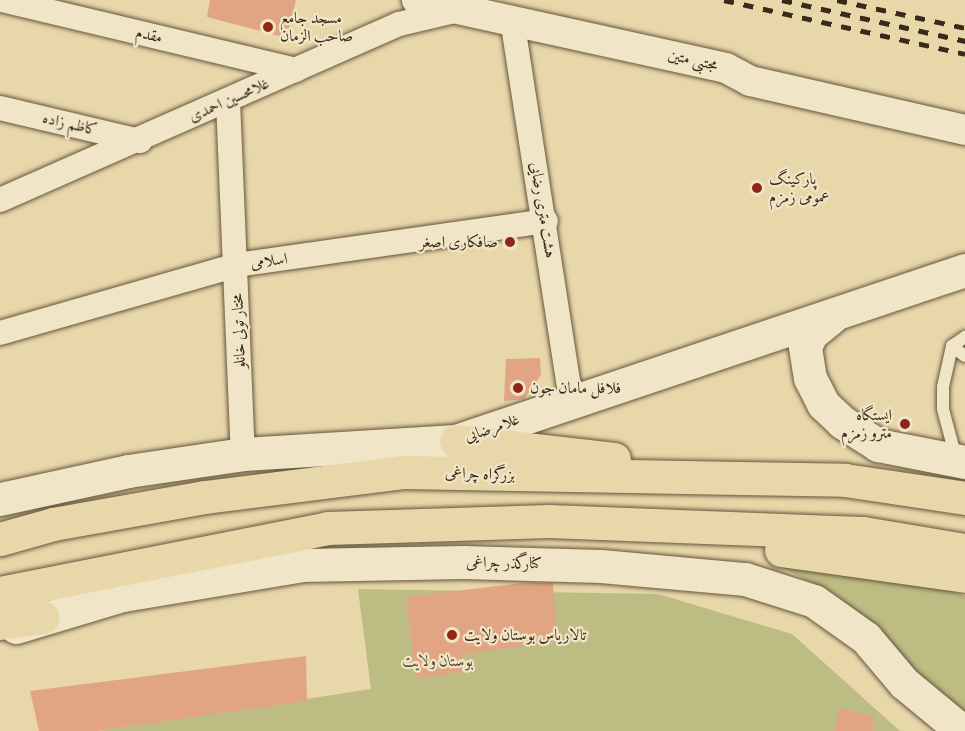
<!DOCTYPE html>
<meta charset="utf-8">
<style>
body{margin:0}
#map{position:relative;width:965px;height:731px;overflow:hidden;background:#e8d7a9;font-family:Alegreya,Amiri,serif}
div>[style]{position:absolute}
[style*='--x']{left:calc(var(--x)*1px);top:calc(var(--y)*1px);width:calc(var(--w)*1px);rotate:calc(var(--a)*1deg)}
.green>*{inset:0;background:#bdbc83}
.building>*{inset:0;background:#e2a584}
.roads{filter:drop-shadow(0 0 2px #65563e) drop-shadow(0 0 2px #65563e)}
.service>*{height:12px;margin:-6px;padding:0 6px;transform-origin:6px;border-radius:6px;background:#f0e5c7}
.minor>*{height:24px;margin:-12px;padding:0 12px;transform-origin:12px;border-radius:12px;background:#f0e5c7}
.tertiary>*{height:30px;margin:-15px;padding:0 15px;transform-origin:15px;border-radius:15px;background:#f0e5c7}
.secondary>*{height:33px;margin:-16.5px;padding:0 16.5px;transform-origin:16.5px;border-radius:16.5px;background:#f0e5c7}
.trunk>*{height:33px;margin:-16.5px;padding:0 16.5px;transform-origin:16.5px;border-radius:16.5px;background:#e8d7a9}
.rail>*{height:4.5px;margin-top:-2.25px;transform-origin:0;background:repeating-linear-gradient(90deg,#392b1b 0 10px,transparent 0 20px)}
.dots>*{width:16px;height:16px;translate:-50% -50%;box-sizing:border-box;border:3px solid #f0e5c7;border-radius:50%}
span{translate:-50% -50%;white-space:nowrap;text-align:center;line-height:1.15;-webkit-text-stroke:4.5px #f0e5c7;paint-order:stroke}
.poi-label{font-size:16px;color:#392b1b}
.left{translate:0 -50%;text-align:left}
.right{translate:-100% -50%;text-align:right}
.street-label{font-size:16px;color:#392b1b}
.park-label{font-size:16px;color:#534830;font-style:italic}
</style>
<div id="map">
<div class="green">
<i style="clip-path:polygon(779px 566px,914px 579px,965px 596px,965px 718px,931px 689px,875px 625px,834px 594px)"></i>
<i style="clip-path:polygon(358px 589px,658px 594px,792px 634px,900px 731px,99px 731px,371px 689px)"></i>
</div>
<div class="building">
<i style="clip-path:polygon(210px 0,296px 0,287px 38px,207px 17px)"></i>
<i style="clip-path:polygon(540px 358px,541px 375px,524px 399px,504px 401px,506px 359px)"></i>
<i style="clip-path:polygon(523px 583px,553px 583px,557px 641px,460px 655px,464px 672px,416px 678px,406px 597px)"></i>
<i style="clip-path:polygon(306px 656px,307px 701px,98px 731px,39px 731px,30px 691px)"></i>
<i style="clip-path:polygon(840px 708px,874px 717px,873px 731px,834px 731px)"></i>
</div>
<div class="roads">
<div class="service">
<i style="--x:952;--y:346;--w:16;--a:38"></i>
<i style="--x:956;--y:458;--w:51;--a:-104.9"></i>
<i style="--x:943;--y:409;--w:22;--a:-90"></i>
<i style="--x:943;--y:387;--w:42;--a:-77.6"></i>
<i style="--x:952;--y:346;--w:16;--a:-35"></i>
</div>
<div class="minor">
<i style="--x:2;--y:0;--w:302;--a:13.4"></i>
<i style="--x:512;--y:19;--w:387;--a:81.2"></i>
<i style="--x:228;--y:101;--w:353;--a:87.6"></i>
<i style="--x:0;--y:108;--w:144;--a:13.3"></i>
<i style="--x:0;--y:200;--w:436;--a:-23.8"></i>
<i style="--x:399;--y:24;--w:61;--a:-13.3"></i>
<i style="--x:0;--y:333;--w:247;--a:-16"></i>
<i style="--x:237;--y:265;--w:312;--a:-8.1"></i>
</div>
<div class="tertiary">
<i style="--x:417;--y:0;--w:316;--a:12.4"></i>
<i style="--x:726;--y:68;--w:27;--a:28"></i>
<i style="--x:750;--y:81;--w:221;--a:12.8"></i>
</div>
<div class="secondary">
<i style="--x:832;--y:317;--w:27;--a:141"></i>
<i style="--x:811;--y:334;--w:14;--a:115"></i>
<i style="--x:805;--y:347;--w:31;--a:81"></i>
<i style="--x:810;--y:378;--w:29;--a:63"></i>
<i style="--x:823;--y:404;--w:26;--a:43"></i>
<i style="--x:842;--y:422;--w:43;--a:32.6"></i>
<i style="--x:878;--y:445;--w:89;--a:11.1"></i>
<i style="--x:0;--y:499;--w:131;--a:-12.3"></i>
<i style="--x:128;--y:471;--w:116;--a:-8.4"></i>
<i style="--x:243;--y:454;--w:213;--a:-3.5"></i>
<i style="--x:456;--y:441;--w:537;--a:-18.57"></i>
<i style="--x:16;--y:627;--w:112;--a:-16.7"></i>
<i style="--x:123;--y:595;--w:181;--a:-9.5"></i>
<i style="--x:302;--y:565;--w:161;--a:-1.1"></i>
<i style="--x:463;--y:562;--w:138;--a:1.7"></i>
<i style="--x:601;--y:566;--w:145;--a:5.2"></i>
<i style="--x:745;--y:579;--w:72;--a:17.7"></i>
<i style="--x:814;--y:601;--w:64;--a:35.4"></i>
<i style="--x:866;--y:638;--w:59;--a:49.8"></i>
<i style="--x:904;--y:683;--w:75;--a:39.6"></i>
</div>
<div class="trunk">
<i style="--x:456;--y:441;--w:159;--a:6.5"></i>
<i style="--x:0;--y:539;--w:55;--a:-15.8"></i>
<i style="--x:53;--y:524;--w:154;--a:-10.1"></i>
<i style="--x:205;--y:497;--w:199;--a:-7.2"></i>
<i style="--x:402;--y:472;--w:443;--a:1"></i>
<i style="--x:845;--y:480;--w:121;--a:8.5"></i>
<i style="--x:781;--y:550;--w:186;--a:8"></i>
<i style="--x:0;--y:593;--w:333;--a:-11.2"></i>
<i style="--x:327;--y:528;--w:222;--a:-1.8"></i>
<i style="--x:549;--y:521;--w:314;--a:2.2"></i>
<i style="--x:863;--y:533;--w:103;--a:9.5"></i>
<i style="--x:0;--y:623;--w:43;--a:-7.9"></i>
</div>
</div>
<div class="rail">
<i style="--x:724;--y:0;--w:247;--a:12.6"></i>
<i style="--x:782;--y:0;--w:188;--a:12.6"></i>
<i style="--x:837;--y:0;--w:131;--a:12.3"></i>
</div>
<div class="dots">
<i style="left:268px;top:27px;background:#8f2418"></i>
<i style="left:757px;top:188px;background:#8f2418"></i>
<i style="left:510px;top:242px;background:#8f2418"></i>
<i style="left:518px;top:388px;background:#8f2418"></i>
<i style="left:905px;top:424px;background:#8f2418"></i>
<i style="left:452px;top:635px;background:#8f2418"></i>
</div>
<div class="poi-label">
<span class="left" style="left:280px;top:27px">مسجد جامع<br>صاحب الزمان</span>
<span class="left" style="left:769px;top:188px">پارکینگ<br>عمومی زمزم</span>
<span class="right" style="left:498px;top:242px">صافکاری اصغر</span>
<span class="left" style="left:530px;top:388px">فلافل مامان جون</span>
<span class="right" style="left:892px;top:424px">ایستگاه<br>مترو زمزم</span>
<span class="left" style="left:464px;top:635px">تالاریاس بوستان ولایت</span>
</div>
<div class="street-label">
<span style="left:149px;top:35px;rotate:13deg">مقدم</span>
<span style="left:693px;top:60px;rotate:13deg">مجتبی متین</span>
<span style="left:229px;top:100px;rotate:-24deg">غلامحسین احمدی</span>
<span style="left:70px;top:124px;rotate:13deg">کاظم زاده</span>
<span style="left:543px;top:210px;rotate:81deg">هشت متری رضایی</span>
<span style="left:269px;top:261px;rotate:-8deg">اسلامی</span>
<span style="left:239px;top:331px;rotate:-92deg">مختار تولی خانلو</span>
<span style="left:492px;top:428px;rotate:-19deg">غلامرضایی</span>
<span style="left:480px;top:474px;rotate:2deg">بزرگراه چراغی</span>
<span style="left:504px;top:563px;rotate:1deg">کنارگذر چراغی</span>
</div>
<div class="park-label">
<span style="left:438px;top:661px">بوستان ولایت</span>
</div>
</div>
